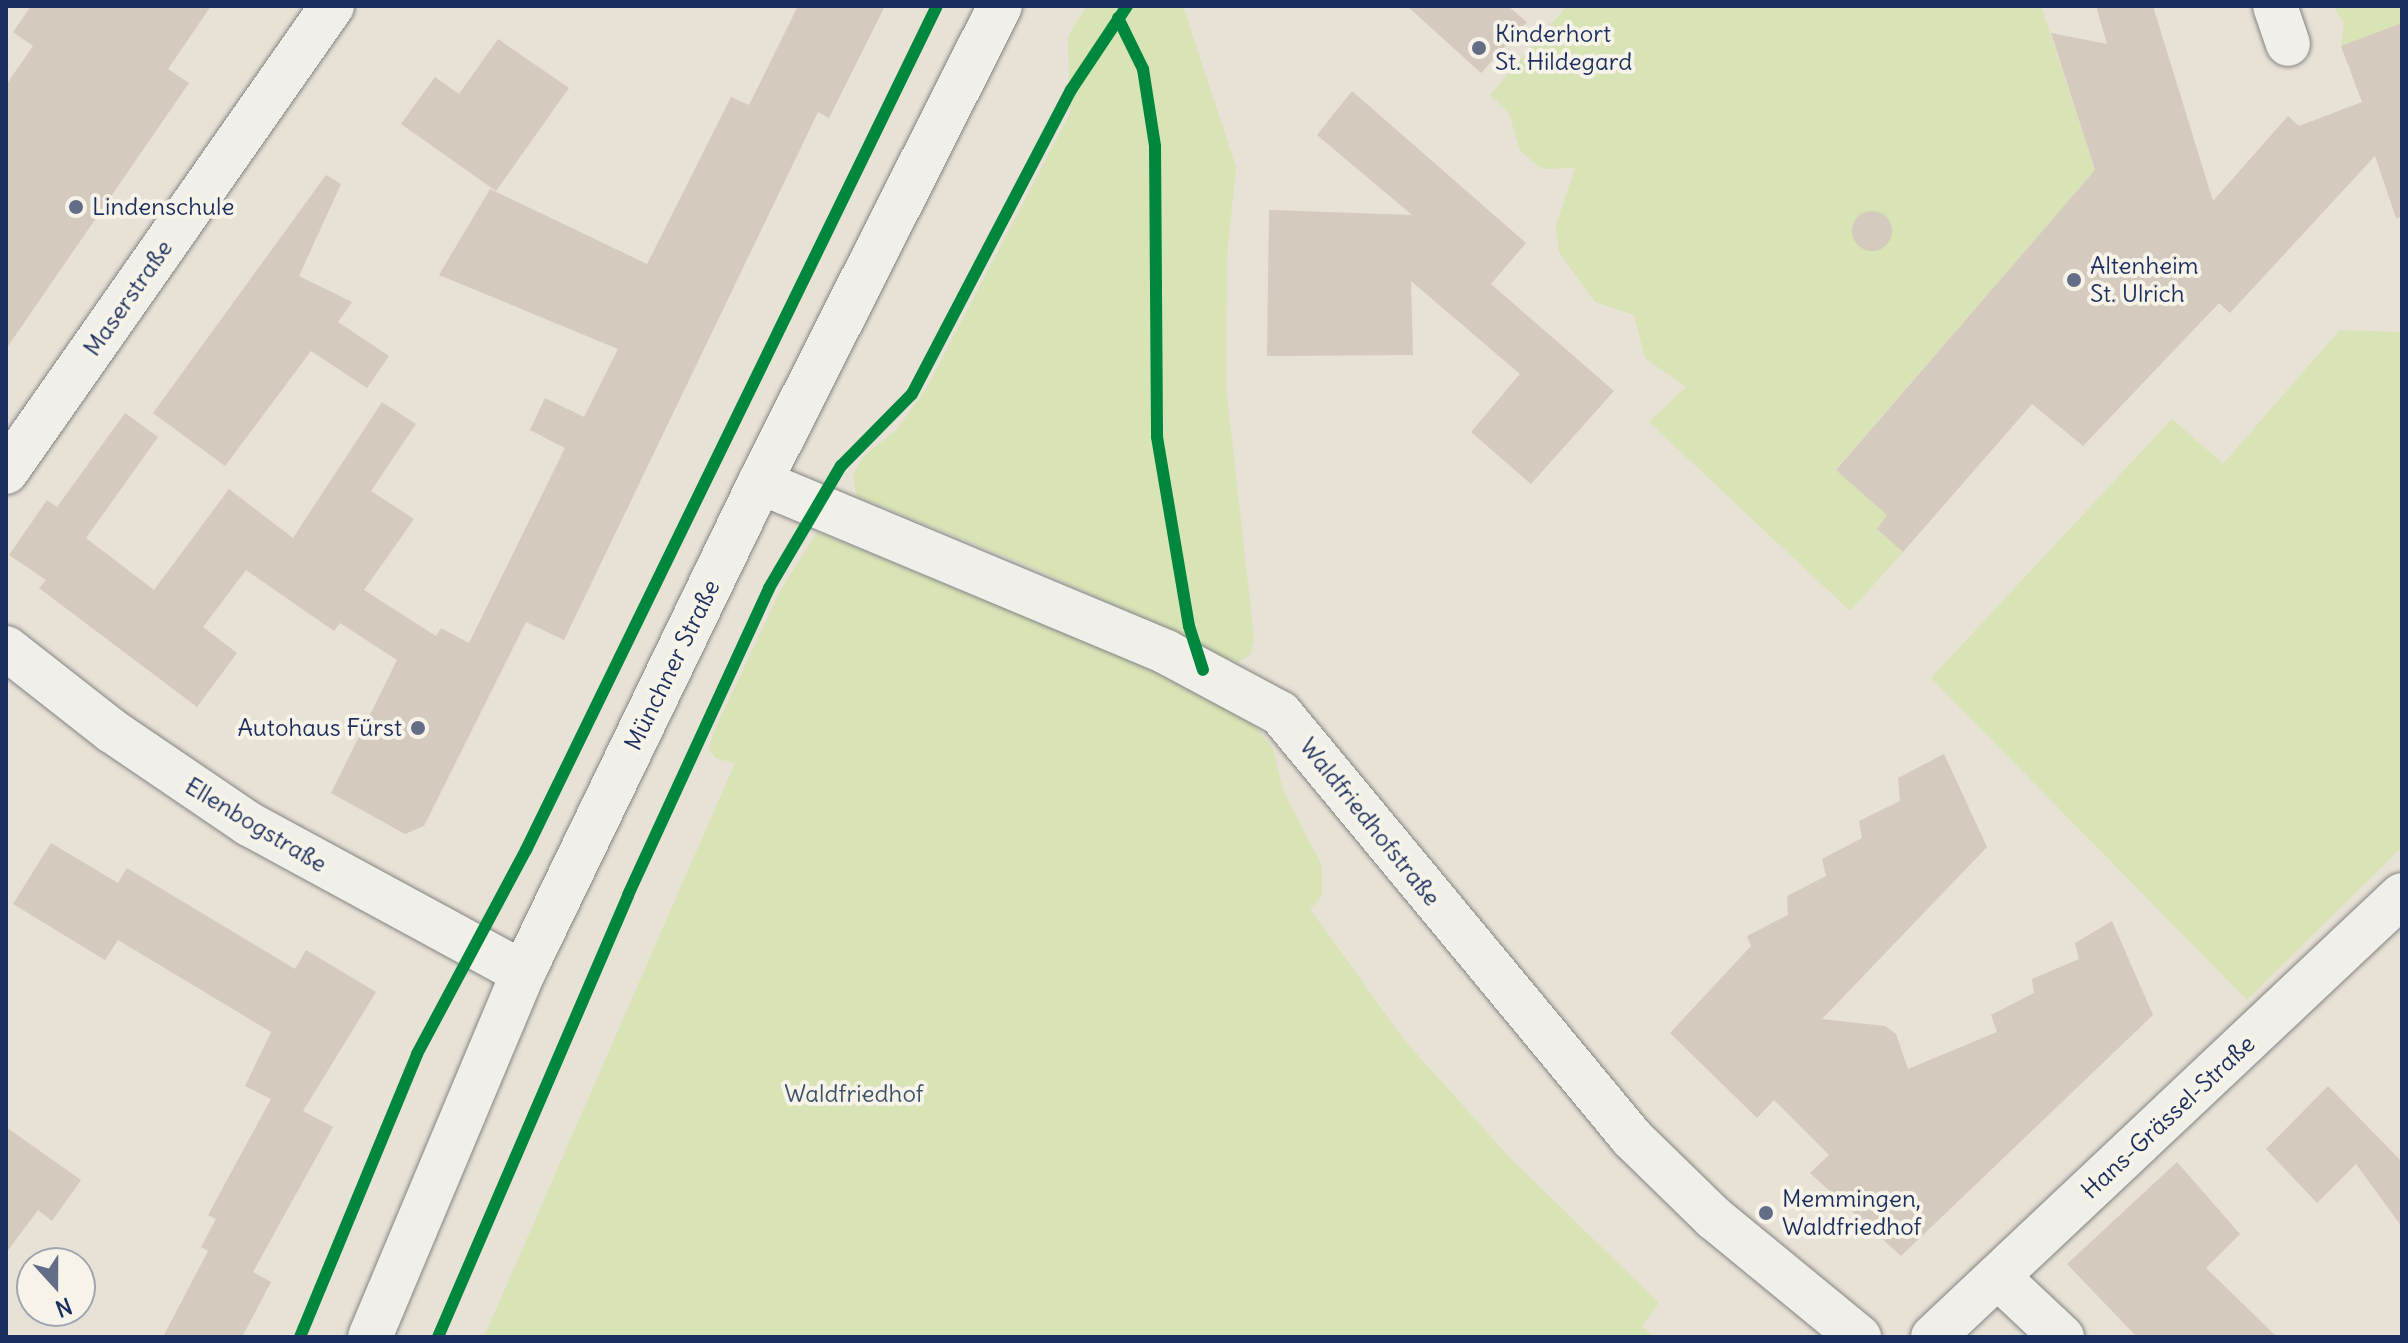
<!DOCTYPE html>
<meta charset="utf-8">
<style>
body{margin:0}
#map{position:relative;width:2408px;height:1343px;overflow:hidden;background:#e8e1d5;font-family:Delius,sans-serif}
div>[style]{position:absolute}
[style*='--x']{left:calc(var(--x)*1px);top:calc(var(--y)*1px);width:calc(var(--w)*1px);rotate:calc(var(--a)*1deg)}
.green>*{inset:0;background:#d8e3b6}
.building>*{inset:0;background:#d4cabd}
.round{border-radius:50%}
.roads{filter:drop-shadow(0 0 2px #838487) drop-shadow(0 0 2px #838487)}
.street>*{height:44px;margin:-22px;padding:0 22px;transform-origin:22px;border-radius:22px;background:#f0efe9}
.secondary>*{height:44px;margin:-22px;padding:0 22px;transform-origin:22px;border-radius:22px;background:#f0efe9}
.cycleway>*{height:12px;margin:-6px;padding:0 6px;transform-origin:6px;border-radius:6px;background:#00873e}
.dots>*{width:22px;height:22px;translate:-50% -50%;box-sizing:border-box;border:4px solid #f7f3e8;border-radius:50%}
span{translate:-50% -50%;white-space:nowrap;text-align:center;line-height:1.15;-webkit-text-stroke:8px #f7f3e8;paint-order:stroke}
.poi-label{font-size:24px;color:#1b2f5e}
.left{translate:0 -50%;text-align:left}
.right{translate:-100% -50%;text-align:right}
.street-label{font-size:24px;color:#1b2f5e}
.park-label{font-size:24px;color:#3e536a}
.frame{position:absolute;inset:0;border:8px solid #1b2f5e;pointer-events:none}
.north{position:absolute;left:16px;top:1247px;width:80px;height:80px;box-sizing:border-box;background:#f7f3e8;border:2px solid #9fa5b1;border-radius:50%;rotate:159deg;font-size:22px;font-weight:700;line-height:32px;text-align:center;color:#1b2f5e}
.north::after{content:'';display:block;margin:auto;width:28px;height:36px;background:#636d88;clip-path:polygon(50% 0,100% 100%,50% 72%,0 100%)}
</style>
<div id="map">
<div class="green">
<i style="clip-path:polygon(1087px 6px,1183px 6px,1236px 167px,1227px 257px,1226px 387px,1254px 639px,1250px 655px,1237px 663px,1038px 570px,856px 496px,853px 475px,863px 457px,897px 429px,926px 389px,1070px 113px,1068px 36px)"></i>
<i style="clip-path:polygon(1567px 6px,2041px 6px,2104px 198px,2082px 185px,1836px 469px,1887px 515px,1877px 529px,1903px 552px,1850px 611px,1649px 422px,1686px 387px,1645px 358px,1634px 315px,1595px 302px,1559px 252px,1556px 225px,1575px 168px,1542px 169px,1520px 151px,1509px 113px,1490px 95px)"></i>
<i style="clip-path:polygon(2333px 6px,2402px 6px,2402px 23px,2341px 46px,2344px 23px)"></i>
<i style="clip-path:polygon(2340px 330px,2402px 332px,2402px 847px,2247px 1000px,1931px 678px,2172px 419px,2223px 464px)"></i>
<i style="clip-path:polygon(817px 532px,1121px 655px,1231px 706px,1255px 726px,1273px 748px,1283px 790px,1322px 866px,1322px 896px,1310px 909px,1404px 1040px,1510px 1158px,1659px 1303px,1642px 1326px,1654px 1337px,484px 1337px,735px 763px,715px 758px,709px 748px,715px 729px,780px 591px)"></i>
</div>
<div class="building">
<i style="clip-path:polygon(31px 6px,211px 6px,168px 69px,189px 83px,6px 349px,6px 85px,33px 46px,13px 32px)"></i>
<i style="clip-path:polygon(798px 6px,885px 6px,829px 118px,818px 112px,564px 640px,526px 622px,424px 826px,405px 834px,331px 793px,397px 660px,340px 623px,334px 631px,246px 570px,203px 627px,237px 653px,197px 707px,39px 588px,46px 580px,9px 555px,47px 500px,57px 507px,125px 413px,158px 437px,86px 538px,154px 590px,229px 489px,293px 538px,382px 402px,416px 424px,371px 491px,414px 519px,364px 590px,436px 636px,441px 628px,469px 643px,565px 448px,530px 430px,545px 398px,584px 417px,618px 349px,439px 275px,490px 189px,647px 264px,731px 97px,749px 105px)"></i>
<i style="clip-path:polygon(1407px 6px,1508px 6px,1527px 22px,1481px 73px)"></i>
<i style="clip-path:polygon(2096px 6px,2153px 6px,2213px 201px,2288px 116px,2299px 126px,2362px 102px,2341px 46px,2402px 23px,2402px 217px,2396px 218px,2375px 156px,2230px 313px,2219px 303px,2083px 446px,2032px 404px,1903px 552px,1877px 529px,1887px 515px,1836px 470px,2095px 170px,2051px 33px,2107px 44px)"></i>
<i style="clip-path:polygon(498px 39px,569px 88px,496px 191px,401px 124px,435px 77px,459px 94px)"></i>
<i style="clip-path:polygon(1352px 91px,1526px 243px,1491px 284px,1614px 391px,1531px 484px,1471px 432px,1520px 374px,1411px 281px,1413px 355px,1267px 356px,1269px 210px,1412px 215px,1317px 135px)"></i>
<i style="clip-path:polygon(326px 175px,341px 184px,299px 276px,352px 302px,338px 322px,389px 356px,367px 388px,311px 351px,225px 466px,153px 413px)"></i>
<i class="round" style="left:1852px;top:211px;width:40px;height:40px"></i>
<i style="clip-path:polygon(1944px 754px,1987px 847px,1822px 1019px,1885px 1026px,1896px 1034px,1908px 1069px,1997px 1032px,1991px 1015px,2034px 993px,2032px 979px,2079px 959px,2075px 943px,2112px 921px,2153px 1015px,1901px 1256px,1810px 1173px,1829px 1155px,1774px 1100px,1757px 1118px,1670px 1033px,1751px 946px,1747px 936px,1788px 915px,1787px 896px,1826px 876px,1822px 859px,1862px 838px,1859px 821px,1900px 801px,1898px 778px)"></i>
<i style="clip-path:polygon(51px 843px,118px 883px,127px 868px,295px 969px,306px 950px,376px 992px,303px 1111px,333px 1127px,253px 1272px,271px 1282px,242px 1337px,163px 1337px,208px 1251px,201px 1247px,216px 1219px,208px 1215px,271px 1099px,245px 1086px,271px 1032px,118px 940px,105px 960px,13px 904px)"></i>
<i style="clip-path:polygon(2328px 1086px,2402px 1162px,2402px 1227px,2356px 1164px,2317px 1203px,2266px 1149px)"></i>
<i style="clip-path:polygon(6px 1127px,81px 1180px,52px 1221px,38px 1210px,6px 1253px)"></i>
<i style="clip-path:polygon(2177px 1162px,2240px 1234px,2206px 1268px,2277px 1337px,2137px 1337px,2067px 1264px)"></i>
</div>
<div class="roads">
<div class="street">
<i style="--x:2275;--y:6;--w:40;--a:71.1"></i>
<i style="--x:6;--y:472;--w:569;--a:-55.02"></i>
<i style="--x:760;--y:482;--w:440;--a:22.7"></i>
<i style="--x:1166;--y:652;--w:129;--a:28.2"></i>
<i style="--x:1280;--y:713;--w:552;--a:50.37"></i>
<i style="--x:1632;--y:1138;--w:115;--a:44.3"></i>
<i style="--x:1714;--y:1218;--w:188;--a:39.4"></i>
<i style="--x:6;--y:648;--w:135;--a:38.1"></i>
<i style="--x:112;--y:731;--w:166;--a:34.2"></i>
<i style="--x:249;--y:824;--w:312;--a:28.5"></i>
<i style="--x:1998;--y:1277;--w:88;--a:43.2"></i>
<i style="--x:1933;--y:1337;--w:644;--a:-43.3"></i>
</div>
<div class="secondary">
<i style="--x:370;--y:1337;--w:395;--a:-67.2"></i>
<i style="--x:523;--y:973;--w:545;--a:-64.23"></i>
<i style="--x:760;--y:482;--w:533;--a:-63.24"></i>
</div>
</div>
<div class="cycleway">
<i style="--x:1118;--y:18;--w:57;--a:63.9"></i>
<i style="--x:1143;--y:69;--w:78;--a:81.1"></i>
<i style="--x:1155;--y:146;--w:291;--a:89.6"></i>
<i style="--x:1157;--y:437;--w:192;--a:80.4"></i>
<i style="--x:1189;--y:626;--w:46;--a:72.3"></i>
<i style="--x:300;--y:1337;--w:306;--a:-67.5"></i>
<i style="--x:417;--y:1054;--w:231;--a:-61.9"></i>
<i style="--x:526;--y:850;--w:939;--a:-64.04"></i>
<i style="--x:438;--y:1337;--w:481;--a:-66.7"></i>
<i style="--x:628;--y:895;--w:338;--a:-65.3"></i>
<i style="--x:769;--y:588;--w:142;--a:-59.5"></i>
<i style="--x:841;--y:466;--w:101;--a:-45.4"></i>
<i style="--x:912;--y:394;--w:343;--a:-62.4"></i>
<i style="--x:1071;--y:90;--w:101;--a:-56.3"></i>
</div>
<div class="dots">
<i style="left:1479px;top:48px;background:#636d88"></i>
<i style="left:76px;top:207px;background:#636d88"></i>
<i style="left:2074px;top:280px;background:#636d88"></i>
<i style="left:418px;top:728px;background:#636d88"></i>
<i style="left:1766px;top:1213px;background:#636d88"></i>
</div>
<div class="poi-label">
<span class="left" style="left:1495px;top:48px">Kinderhort<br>St. Hildegard</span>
<span class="left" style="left:92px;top:207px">Lindenschule</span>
<span class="left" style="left:2090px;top:280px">Altenheim<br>St. Ulrich</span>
<span class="right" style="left:402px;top:728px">Autohaus Fürst</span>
<span class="left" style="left:1782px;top:1213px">Memmingen,<br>Waldfriedhof</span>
</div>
<div class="street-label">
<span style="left:128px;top:298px;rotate:-55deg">Maserstraße</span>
<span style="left:672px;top:665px;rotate:-64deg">Münchner Straße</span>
<span style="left:1370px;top:822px;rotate:51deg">Waldfriedhofstraße</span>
<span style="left:256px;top:825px;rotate:31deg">Ellenbogstraße</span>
<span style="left:2168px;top:1117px;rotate:-43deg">Hans-Grässel-Straße</span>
</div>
<div class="park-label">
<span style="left:854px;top:1094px">Waldfriedhof</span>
</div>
<div class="frame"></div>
<div class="north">N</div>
</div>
